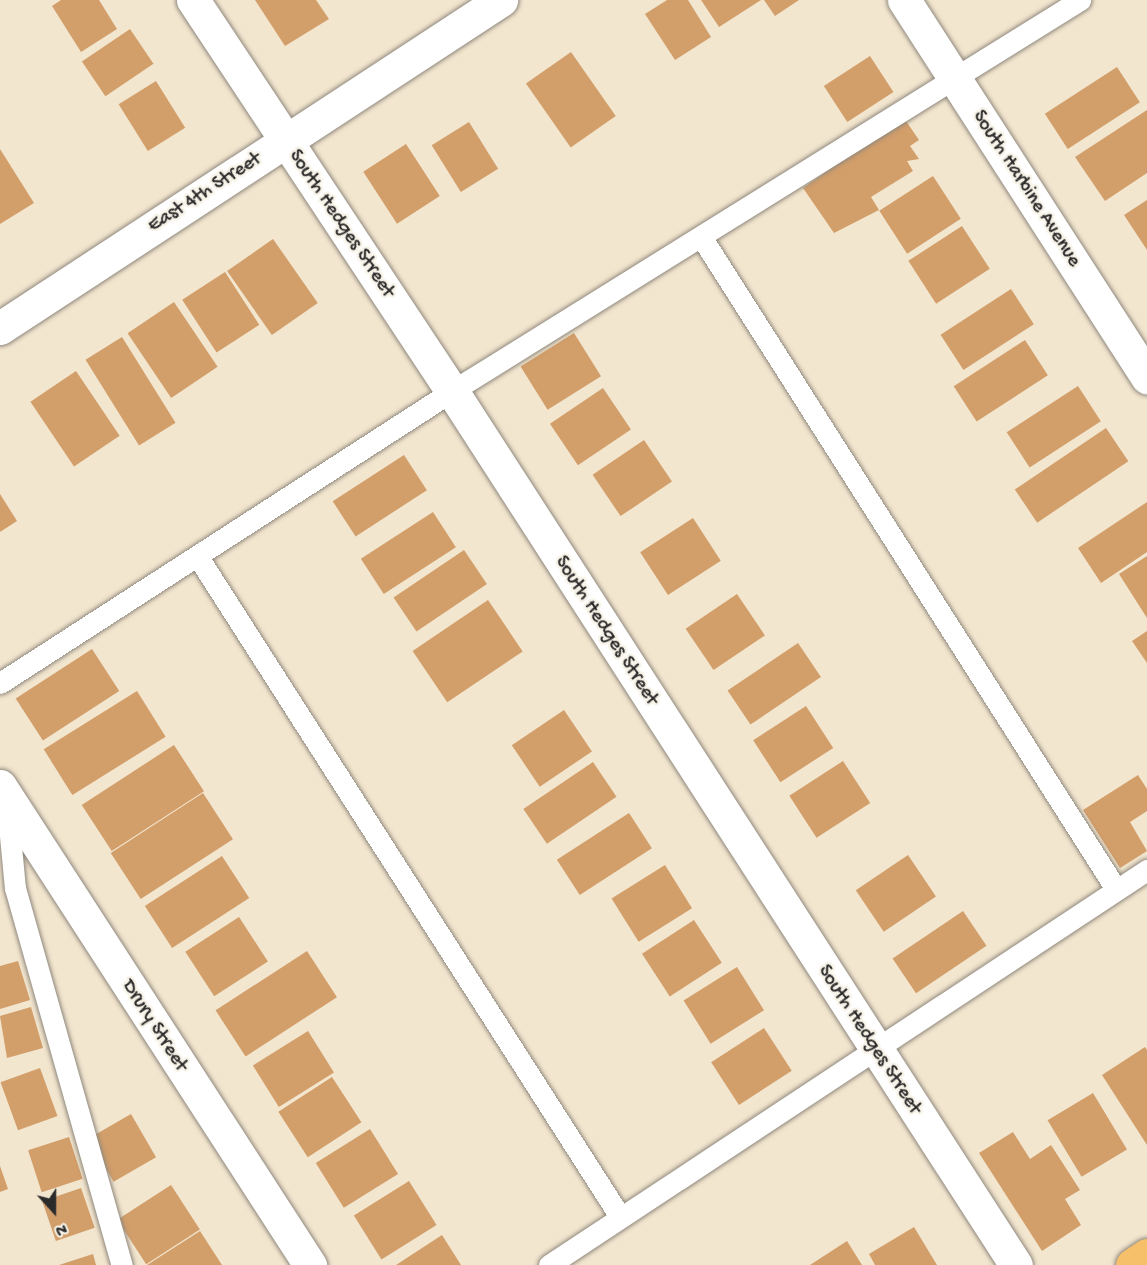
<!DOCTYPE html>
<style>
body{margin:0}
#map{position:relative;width:1147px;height:1265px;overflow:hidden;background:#f3e6cf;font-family:"Gochi Hand",sans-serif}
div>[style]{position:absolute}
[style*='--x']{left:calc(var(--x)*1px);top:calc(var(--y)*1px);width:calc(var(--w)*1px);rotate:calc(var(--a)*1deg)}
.building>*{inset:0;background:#d29e6a;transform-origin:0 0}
.roads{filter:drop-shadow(0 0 2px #8f887d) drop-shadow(0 0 2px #8f887d)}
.lane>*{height:21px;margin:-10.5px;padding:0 10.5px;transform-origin:10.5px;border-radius:10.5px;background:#fff}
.street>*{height:33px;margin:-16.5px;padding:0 16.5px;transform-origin:16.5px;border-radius:16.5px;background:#fff}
.primary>*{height:33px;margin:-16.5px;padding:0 16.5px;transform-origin:16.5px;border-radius:16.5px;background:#f6c06b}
span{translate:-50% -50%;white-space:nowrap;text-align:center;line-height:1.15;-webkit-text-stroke:5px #f7f3e8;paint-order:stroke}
.street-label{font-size:20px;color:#2b2b2b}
.north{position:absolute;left:24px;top:1181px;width:60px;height:60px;-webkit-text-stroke:4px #f7f3e8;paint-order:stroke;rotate:159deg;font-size:16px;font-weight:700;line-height:24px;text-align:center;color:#2b2b2b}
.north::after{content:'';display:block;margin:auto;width:21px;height:27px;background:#2b2b2b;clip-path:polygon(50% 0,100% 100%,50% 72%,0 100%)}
</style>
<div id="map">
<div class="building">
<i style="clip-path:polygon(61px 0,99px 0,117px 29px,81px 52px,52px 6px)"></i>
<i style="clip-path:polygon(255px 0,316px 0,329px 19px,285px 46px)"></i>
<i style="clip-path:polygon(667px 0,688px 0,711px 37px,675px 60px,645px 14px)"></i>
<i style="clip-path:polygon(701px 0,761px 0,719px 27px)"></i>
<i style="clip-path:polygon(764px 0,799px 0,775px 16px)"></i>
<i style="left:130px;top:29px;width:42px;height:58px;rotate:56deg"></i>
<i style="left:571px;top:52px;width:78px;height:55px;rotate:55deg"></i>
<i style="left:870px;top:56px;width:43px;height:55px;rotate:57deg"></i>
<i style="left:1117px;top:67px;width:42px;height:86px;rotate:57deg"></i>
<i style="left:156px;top:81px;width:55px;height:44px;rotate:58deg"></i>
<i style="clip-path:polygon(1147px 110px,1147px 173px,1105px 201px,1075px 157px)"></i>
<i style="clip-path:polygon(904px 118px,919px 140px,910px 146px,919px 159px,907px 161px,913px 171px,871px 197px,879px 210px,834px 233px,803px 188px)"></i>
<i style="left:469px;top:122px;width:55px;height:44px;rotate:58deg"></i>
<i style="left:406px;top:144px;width:62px;height:51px;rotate:57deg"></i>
<i style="clip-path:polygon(0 149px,34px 203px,0 224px)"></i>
<i style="left:933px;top:176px;width:51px;height:64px;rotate:57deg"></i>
<i style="clip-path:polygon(1147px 200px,1147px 250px,1124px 215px)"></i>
<i style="left:962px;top:226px;width:51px;height:64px;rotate:57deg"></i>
<i style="left:273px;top:239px;width:78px;height:56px;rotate:55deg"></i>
<i style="left:225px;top:272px;width:63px;height:51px;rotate:57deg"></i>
<i style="left:1011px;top:289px;width:42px;height:84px;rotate:57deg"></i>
<i style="left:174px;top:302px;width:78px;height:56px;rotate:56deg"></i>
<i style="left:574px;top:333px;width:51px;height:63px;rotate:58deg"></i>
<i style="left:122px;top:337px;width:101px;height:43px;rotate:58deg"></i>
<i style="left:1025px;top:340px;width:42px;height:85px;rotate:57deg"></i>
<i style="left:76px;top:371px;width:78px;height:55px;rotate:56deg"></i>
<i style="left:1078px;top:386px;width:42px;height:85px;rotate:57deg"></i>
<i style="left:603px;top:388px;width:50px;height:64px;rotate:56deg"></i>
<i style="left:1106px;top:428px;width:40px;height:110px;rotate:56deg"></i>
<i style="left:644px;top:440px;width:50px;height:62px;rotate:56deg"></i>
<i style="left:404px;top:455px;width:42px;height:85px;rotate:57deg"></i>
<i style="clip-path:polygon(0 494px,17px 521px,0 532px)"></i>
<i style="clip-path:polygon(1147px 502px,1147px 552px,1101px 583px,1078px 548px)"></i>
<i style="left:433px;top:512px;width:42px;height:86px;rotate:57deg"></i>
<i style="left:693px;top:518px;width:51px;height:63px;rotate:57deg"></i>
<i style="left:464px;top:550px;width:41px;height:85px;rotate:56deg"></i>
<i style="clip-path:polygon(1147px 556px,1147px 618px,1119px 574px)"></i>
<i style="left:737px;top:594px;width:50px;height:62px;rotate:56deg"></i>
<i style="left:488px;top:600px;width:62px;height:91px;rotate:56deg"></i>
<i style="clip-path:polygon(1147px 631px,1147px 663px,1132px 641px)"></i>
<i style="left:798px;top:643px;width:41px;height:85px;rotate:56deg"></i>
<i style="left:92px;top:649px;width:50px;height:91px;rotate:57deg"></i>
<i style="left:137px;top:691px;width:54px;height:110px;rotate:58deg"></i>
<i style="left:806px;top:706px;width:50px;height:63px;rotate:57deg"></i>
<i style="left:564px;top:710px;width:50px;height:63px;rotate:56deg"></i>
<i style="left:174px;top:745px;width:55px;height:110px;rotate:57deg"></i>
<i style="left:843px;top:761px;width:50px;height:64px;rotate:57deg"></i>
<i style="left:593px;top:762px;width:42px;height:84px;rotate:56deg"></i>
<i style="clip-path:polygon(1138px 775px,1147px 789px,1147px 811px,1130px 822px,1147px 851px,1120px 868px,1083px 810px)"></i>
<i style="left:203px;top:793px;width:55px;height:110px;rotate:57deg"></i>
<i style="left:629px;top:813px;width:42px;height:86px;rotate:57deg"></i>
<i style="left:908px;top:855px;width:50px;height:63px;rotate:56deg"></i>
<i style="left:222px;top:856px;width:50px;height:92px;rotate:57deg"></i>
<i style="left:665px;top:865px;width:51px;height:63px;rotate:58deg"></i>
<i style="left:963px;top:911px;width:42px;height:85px;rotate:56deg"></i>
<i style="left:239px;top:917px;width:53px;height:64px;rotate:57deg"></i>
<i style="left:694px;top:920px;width:51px;height:62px;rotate:57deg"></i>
<i style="left:307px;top:951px;width:55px;height:109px;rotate:57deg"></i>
<i style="clip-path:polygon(18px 961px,30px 1000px,0 1009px,0 966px)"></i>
<i style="left:737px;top:967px;width:51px;height:63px;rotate:58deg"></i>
<i style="clip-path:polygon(31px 1007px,43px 1048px,7px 1058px,0 1016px)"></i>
<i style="left:764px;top:1028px;width:51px;height:63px;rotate:57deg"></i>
<i style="left:308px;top:1031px;width:49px;height:65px;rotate:58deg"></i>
<i style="clip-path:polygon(1145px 1047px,1147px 1050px,1147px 1145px,1102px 1075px)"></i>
<i style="left:40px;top:1068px;width:51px;height:42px;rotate:70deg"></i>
<i style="left:332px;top:1077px;width:54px;height:64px;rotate:57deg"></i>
<i style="left:1093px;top:1093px;width:66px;height:53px;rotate:59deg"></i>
<i style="left:131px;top:1114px;width:50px;height:49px;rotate:60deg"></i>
<i style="left:370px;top:1129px;width:53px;height:64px;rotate:58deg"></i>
<i style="clip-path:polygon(1013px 1132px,1030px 1159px,1051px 1145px,1080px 1190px,1065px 1199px,1081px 1225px,1042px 1251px,979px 1153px)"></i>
<i style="left:69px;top:1137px;width:44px;height:43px;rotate:72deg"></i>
<i style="clip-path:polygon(0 1166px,8px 1189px,0 1192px)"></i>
<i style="left:409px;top:1181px;width:52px;height:65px;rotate:58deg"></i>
<i style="left:171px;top:1185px;width:53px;height:64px;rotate:57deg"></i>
<i style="left:81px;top:1188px;width:42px;height:41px;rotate:71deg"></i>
<i style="clip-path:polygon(914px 1227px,937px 1265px,875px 1265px,869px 1254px)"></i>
<i style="clip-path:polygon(200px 1231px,222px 1265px,147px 1265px)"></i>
<i style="clip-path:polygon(442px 1235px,461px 1265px,396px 1265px)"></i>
<i style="clip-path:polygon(847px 1241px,862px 1265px,810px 1265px)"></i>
<i style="clip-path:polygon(93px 1254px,96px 1265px,59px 1265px)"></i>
</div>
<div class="roads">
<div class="lane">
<i style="--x:702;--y:238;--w:771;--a:57.55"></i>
<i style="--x:198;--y:557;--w:781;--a:57.39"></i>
<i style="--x:0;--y:683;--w:538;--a:-32.86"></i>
<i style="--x:452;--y:391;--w:740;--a:-31.91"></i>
<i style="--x:7;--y:804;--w:84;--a:84.6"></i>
<i style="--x:15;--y:888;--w:392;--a:74.2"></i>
<i style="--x:549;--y:1265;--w:717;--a:-33.45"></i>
</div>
<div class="street">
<i style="--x:193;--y:0;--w:469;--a:56.5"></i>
<i style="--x:452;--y:391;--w:1040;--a:57.17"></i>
<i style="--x:904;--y:0;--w:449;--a:57.2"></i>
<i style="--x:0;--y:328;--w:599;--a:-33.21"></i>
<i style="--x:0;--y:786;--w:571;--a:57.09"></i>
</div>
<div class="primary">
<i style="--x:1132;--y:1265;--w:18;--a:-34"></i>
</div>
</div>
<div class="street-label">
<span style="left:1026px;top:189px;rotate:57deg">South Harbine Avenue</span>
<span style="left:205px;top:193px;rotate:-33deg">East 4th Street</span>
<span style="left:341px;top:224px;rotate:56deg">South Hedges Street</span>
<span style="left:606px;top:631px;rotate:57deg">South Hedges Street</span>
<span style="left:154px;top:1026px;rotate:57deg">Drury Street</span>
<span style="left:869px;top:1040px;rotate:57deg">South Hedges Street</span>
</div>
<div class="north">N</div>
</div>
